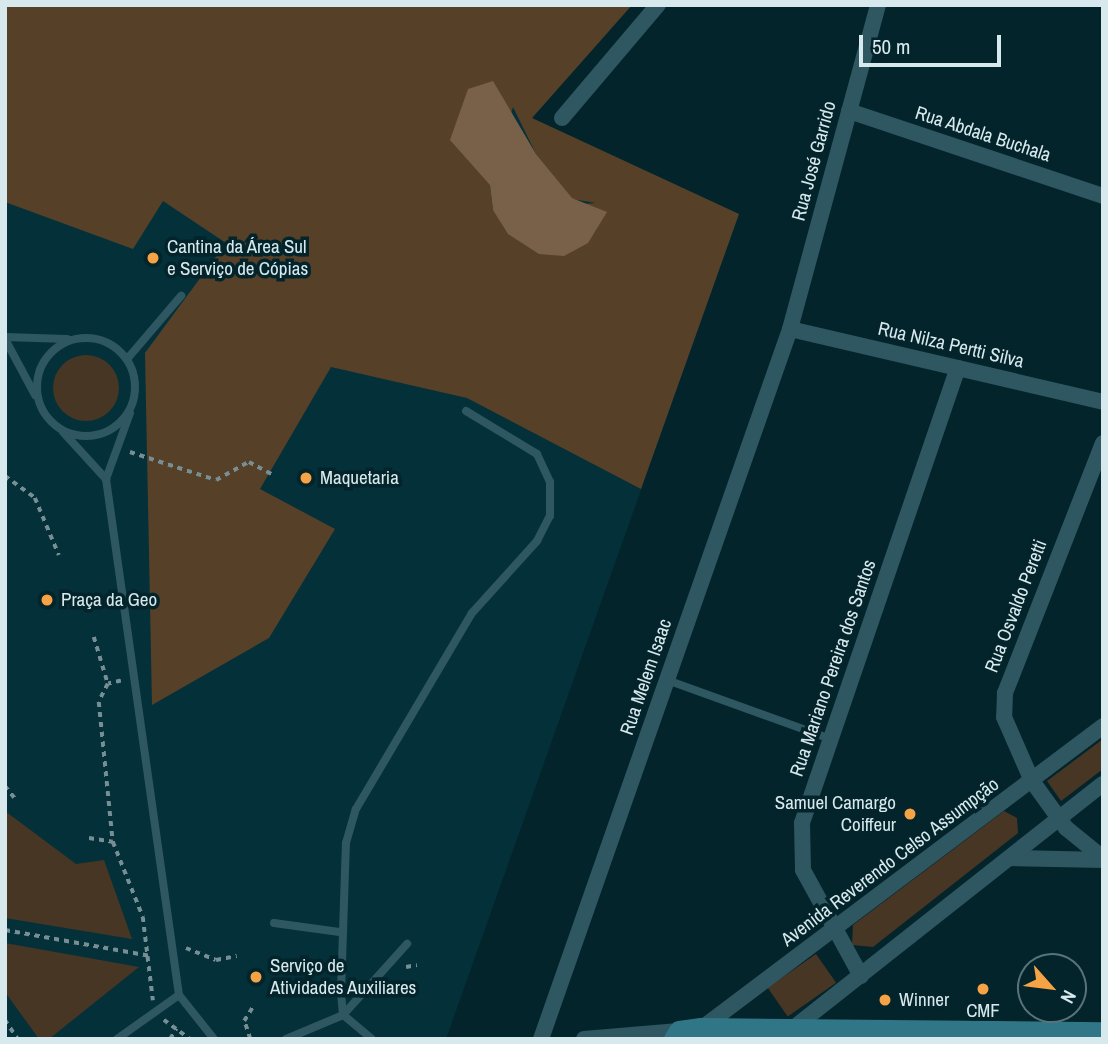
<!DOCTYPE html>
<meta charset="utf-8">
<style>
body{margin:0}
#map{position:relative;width:1108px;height:1044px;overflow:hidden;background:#03242b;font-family:"Archivo Narrow",sans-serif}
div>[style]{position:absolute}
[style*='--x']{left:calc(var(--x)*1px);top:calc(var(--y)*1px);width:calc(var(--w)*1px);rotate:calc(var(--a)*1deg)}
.built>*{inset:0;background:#04303a}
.green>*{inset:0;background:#483624;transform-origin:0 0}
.round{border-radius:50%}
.forest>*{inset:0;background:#574028}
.water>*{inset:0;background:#796048}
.path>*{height:3.5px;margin-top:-1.75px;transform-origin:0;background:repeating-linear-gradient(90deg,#768e94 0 5px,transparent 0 10px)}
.lane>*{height:8px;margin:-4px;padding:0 4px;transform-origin:4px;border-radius:4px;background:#2e5762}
.lane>.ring{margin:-4px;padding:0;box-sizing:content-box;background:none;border:8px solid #2e5762;border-radius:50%}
.street>*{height:16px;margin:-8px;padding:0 8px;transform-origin:8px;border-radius:8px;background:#2e5762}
.secondary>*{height:21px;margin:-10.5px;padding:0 10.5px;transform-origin:10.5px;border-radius:10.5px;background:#307687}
.dots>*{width:19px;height:19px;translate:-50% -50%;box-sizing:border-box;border:4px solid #03242b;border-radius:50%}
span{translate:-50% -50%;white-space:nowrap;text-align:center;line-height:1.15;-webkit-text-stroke:7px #03242b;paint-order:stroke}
.street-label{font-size:19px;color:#d8e9ee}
.poi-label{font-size:19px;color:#d8e9ee}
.left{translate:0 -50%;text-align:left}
.right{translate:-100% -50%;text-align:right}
.frame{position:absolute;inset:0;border:7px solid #d8e9ee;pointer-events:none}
.north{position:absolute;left:1017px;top:953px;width:70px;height:70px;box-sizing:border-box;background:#03242b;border:2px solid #587379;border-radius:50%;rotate:118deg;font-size:19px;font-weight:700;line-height:28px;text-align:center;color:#d8e9ee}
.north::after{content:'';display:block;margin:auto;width:24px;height:32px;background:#f5a345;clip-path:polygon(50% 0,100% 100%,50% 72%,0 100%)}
.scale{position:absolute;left:859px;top:35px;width:142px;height:32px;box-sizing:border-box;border:4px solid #d8e9ee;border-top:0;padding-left:9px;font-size:21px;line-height:24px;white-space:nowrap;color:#d8e9ee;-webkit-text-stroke:5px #03242b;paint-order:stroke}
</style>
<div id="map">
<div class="built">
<i style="clip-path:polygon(5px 5px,632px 5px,532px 118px,739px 214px,446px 1039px,5px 1039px)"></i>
</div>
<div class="green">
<i class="round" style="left:53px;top:355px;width:66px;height:66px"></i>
<i style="clip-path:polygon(1103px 739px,1103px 769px,1061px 801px,1047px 781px)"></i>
<i style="clip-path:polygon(5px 811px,76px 864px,104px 860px,132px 939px,5px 918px)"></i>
<i style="clip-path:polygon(1004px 811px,1017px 818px,1018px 833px,873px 947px,852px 945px,853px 925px)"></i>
<i style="clip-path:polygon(5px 943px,139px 967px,49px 1039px,39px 1039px,5px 992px)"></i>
<i style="left:816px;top:954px;width:35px;height:59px;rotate:55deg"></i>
</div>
<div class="forest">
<i style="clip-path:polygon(evenodd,5px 5px,632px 5px,532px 118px,739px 214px,641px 489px,467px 398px,331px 367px,260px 489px,335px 529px,269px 638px,152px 705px,145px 353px,226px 243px,163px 201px,133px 249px,5px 202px,5px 5px,513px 107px,536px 154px,572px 199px,596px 203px,493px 210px,490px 185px,513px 107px)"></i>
</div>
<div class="water">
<i style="clip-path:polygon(493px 81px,536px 154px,572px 198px,607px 212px,588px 243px,564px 256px,539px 254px,508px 234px,493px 210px,490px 185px,450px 140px,468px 89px)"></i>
</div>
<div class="path">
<i style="--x:130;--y:452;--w:90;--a:18"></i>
<i style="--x:216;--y:480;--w:38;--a:-29"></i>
<i style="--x:249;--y:462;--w:27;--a:28"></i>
<i style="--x:5;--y:476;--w:37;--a:36"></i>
<i style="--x:35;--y:498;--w:62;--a:67.2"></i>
<i style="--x:94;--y:637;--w:49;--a:73.4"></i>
<i style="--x:121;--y:681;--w:13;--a:167"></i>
<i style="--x:108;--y:684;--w:20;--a:117"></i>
<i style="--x:99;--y:702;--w:141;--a:84.3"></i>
<i style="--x:113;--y:842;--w:81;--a:68.2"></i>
<i style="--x:143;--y:917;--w:84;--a:83.1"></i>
<i style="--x:5;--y:786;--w:19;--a:51"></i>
<i style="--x:89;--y:838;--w:24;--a:9"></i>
<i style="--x:5;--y:930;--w:148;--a:10.1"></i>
<i style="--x:186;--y:948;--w:32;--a:22"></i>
<i style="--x:216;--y:960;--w:21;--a:-11"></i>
<i style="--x:406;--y:967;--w:11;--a:-10"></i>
<i style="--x:5;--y:1020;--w:23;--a:56"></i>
<i style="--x:164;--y:1020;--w:32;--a:36"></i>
<i style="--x:170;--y:1039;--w:12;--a:-59"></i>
<i style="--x:250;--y:1039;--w:19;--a:-108"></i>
<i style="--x:244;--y:1021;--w:19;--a:-58"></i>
</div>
<div class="lane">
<i style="--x:5;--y:337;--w:62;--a:1.8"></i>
<i class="ring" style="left:37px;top:338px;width:90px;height:90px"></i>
<i style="--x:5;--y:339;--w:64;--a:61.8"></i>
<i style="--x:128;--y:358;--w:82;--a:-49.5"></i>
<i style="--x:63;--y:432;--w:64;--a:47.5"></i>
<i style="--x:106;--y:479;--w:521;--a:81.95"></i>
<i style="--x:179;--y:995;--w:56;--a:51.5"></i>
<i style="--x:106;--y:479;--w:70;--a:-70"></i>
<i style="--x:667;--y:680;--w:174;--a:19.8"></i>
<i style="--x:274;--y:923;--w:66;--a:7.9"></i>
<i style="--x:117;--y:1039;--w:76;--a:-35.4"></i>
<i style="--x:286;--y:1039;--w:62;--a:-22.8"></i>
<i style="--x:343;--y:1015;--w:96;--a:-48"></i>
<i style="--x:372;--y:1039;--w:38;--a:-140"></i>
<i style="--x:343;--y:1015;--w:23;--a:-95"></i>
<i style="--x:341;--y:992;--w:149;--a:-88.1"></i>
<i style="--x:346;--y:843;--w:35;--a:-74"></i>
<i style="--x:356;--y:809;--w:228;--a:-59.4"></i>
<i style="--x:472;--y:613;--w:97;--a:-47.9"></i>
<i style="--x:537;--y:541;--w:28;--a:-63"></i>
<i style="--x:550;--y:516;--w:34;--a:-90"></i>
<i style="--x:550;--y:482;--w:31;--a:-115"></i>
<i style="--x:537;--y:454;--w:83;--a:-148.8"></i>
</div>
<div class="street">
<i style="--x:849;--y:111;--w:268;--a:18.5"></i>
<i style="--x:562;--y:118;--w:148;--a:-49.7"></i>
<i style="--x:790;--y:329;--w:321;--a:13.1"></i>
<i style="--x:1103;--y:443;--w:269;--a:111.4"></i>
<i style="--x:1005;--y:693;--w:24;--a:92"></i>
<i style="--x:1004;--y:717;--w:70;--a:66.4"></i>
<i style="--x:1032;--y:781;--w:58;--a:54.1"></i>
<i style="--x:1066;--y:828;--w:48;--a:39"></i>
<i style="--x:1010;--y:858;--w:93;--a:1.2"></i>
<i style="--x:861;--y:976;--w:121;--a:-118.7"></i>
<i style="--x:803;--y:870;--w:47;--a:-91.2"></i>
<i style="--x:802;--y:823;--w:481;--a:-71.1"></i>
<i style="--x:702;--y:1028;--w:502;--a:-36.98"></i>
<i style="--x:791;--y:1030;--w:397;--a:-38.3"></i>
<i style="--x:541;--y:1039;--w:752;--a:-70.67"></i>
<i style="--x:790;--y:329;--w:336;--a:-74.8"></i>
<i style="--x:584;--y:1039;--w:95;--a:-4.8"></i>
</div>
<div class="secondary">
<i style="--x:674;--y:1039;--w:9;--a:-58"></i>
<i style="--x:679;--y:1031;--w:22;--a:-8"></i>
<i style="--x:701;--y:1028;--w:402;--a:0.6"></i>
</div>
<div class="dots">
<i style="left:153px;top:258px;background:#f5a345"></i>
<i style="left:306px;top:478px;background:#f5a345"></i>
<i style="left:47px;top:600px;background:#f5a345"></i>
<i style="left:910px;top:814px;background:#f5a345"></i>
<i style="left:256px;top:977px;background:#f5a345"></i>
<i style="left:983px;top:989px;background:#f5a345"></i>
<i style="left:885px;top:1000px;background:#f5a345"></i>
</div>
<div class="street-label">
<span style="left:983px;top:134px;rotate:18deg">Rua Abdala Buchala</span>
<span style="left:814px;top:161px;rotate:-75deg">Rua José Garrido</span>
<span style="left:951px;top:345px;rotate:13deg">Rua Nilza Pertti Silva</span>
<span style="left:1016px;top:606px;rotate:-69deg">Rua Osvaldo Peretti</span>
<span style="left:833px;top:668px;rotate:-71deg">Rua Mariano Pereira dos Santos</span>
<span style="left:646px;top:677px;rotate:-71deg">Rua Melem Isaac</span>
<span style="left:890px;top:862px;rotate:-37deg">Avenida Reverendo Celso Assumpção</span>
</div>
<div class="poi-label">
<span class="left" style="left:167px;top:258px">Cantina da Área Sul<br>e Serviço de Cópias</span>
<span class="left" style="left:320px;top:478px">Maquetaria</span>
<span class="left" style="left:61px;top:600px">Praça da Geo</span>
<span class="right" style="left:896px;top:814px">Samuel Camargo<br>Coiffeur</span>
<span class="left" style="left:270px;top:977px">Serviço de<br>Atividades Auxiliares</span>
<span class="left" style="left:899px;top:1000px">Winner</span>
<span style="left:983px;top:1011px">CMF</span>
</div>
<div class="frame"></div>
<div class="north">N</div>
<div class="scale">50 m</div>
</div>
